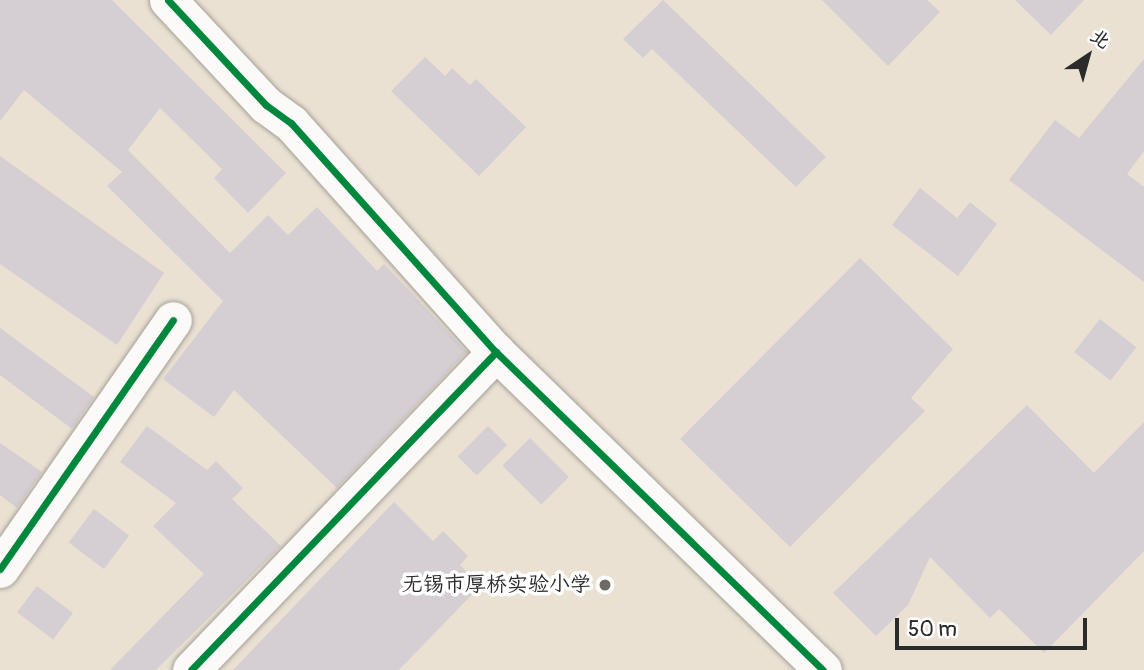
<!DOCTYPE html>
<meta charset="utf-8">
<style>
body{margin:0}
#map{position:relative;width:1144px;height:670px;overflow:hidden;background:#eae1d3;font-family:Pangolin,"LXGW WenKai TC",sans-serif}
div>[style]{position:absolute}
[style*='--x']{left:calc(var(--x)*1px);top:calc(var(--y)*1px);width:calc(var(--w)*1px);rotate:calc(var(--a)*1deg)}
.building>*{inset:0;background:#d5ced2;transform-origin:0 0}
.roads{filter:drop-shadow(0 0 2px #a5a098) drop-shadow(0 0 2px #a5a098)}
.minor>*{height:37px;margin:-18.5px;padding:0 18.5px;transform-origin:18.5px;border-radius:18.5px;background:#fcfaf8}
.cycleway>*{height:7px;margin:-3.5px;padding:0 3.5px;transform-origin:3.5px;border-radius:3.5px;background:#00873e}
.dots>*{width:19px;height:19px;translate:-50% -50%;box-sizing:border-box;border:4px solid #fff;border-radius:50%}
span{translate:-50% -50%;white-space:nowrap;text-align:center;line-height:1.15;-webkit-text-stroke:7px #fff;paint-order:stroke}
.poi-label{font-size:21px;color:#2b2b2b}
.right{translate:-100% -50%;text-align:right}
.north{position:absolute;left:1053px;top:21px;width:70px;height:70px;-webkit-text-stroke:5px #fff;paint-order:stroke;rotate:36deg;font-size:19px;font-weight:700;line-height:28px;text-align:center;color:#2b2b2b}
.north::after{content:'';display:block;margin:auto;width:24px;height:32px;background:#2b2b2b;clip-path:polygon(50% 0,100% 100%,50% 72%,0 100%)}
.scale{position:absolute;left:895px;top:618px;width:192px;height:32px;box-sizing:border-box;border:4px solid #2b2b2b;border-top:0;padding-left:9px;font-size:21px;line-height:24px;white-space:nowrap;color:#2b2b2b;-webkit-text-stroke:5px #fff;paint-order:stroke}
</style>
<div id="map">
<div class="building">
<i style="clip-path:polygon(0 0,112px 0,286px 173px,248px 213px,214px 178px,222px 169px,160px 108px,128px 150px,230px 253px,268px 215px,288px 235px,317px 207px,377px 271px,384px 264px,467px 352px,337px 488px,234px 390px,214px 417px,163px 379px,223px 301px,107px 186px,122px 172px,24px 90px,0 121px)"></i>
<i style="clip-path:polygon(663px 0,826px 157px,796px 187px,652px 49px,643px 58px,623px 39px)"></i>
<i style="clip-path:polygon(822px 0,927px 0,940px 12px,888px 66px)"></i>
<i style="clip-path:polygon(1015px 0,1084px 0,1051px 35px)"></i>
<i style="clip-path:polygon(425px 57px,445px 76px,452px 68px,470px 85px,476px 79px,526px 127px,479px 176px,391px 91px)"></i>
<i style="clip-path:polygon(1144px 59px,1144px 151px,1127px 174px,1144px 187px,1144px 282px,1009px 180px,1055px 120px,1079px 138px)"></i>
<i style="clip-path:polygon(0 156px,164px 273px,117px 345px,0 264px)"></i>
<i style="clip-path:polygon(920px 188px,957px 218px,970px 202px,997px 224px,958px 276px,892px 225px)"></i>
<i style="clip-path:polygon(860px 258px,953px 349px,911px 398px,925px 411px,790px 547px,680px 439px)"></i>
<i style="left:1100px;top:319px;width:46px;height:42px;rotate:38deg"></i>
<i style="clip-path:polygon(0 328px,94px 397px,72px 429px,0 375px)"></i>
<i style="clip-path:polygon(1027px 405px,1094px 473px,1144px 422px,1144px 551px,1044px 653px,999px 609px,990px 618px,930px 557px,908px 605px,876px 636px,833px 593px)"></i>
<i style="clip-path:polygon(147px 426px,207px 470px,216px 461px,243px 488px,232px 499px,281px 546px,156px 670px,110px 670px,204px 574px,153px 526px,176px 503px,120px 462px)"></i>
<i style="left:488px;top:426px;width:27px;height:43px;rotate:45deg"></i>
<i style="left:530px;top:438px;width:55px;height:39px;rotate:45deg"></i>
<i style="clip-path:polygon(0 443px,42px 472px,17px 508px,0 495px)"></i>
<i style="clip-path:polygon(394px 502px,433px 541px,443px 531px,468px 556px,460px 565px,481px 585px,456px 611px,399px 670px,233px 670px)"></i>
<i style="left:94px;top:509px;width:44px;height:42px;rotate:37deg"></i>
<i style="left:37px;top:586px;width:45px;height:33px;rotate:37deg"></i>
</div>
<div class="roads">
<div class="minor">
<i style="--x:168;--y:0;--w:144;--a:47"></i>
<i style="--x:266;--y:105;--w:31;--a:36"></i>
<i style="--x:291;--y:123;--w:307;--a:48.2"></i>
<i style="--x:496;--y:352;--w:456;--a:44.2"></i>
<i style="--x:0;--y:569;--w:303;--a:-55.2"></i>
<i style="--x:191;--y:670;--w:441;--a:-46.2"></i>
</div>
</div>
<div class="cycleway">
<i style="--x:168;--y:0;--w:144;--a:47"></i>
<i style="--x:266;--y:105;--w:31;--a:36"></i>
<i style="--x:291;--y:123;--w:307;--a:48.2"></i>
<i style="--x:496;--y:352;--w:456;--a:44.2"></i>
<i style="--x:0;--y:569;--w:303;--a:-55.2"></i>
<i style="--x:191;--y:670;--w:441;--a:-46.2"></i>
</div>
<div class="dots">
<i style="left:605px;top:585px;background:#6e6b66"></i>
</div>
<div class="poi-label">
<span class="right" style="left:591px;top:585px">无锡市厚桥实验小学</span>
</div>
<div class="north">北</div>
<div class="scale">50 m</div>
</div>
